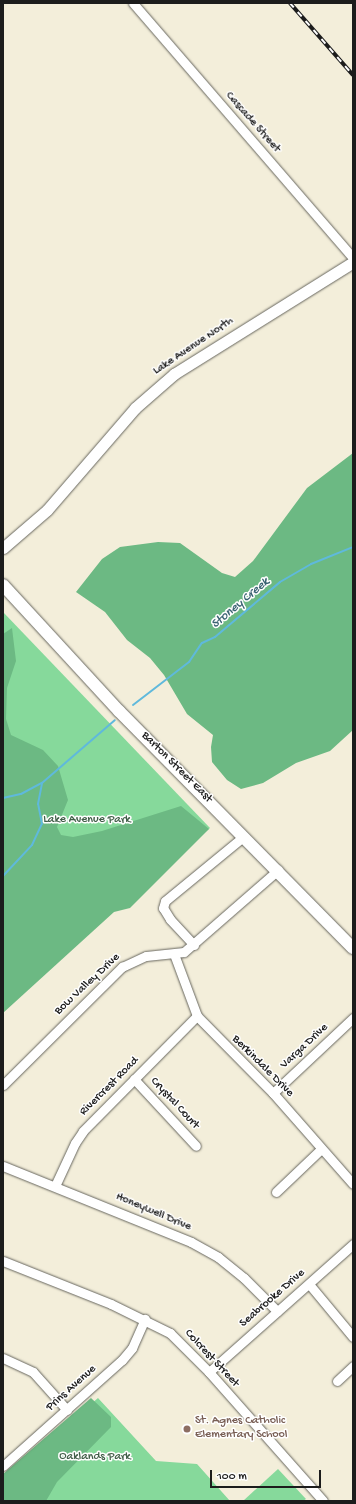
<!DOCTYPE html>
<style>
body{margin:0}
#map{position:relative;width:356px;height:1504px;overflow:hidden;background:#f3eeda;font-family:"Gochi Hand",sans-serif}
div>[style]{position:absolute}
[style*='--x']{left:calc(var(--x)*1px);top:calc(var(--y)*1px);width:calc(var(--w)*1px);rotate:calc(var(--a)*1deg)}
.green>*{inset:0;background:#86d99b}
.forest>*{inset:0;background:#6cb983}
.stream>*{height:2px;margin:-1px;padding:0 1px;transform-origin:1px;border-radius:1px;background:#5fb9dc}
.roads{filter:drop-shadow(0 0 1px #67665e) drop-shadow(0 0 1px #67665e)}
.minor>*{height:9px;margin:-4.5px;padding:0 4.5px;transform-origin:4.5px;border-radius:4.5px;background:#fff}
.tertiary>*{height:11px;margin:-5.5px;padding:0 5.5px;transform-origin:5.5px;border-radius:5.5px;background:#fff}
.secondary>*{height:12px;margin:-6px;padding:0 6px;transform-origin:6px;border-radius:6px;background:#fff}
.rail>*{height:3.5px;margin-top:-1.75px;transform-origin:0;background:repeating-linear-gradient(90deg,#fff 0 6px,#1c1c1c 0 12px);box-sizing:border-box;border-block:1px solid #1c1c1c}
.dots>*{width:11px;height:11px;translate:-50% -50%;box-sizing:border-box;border:2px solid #fff;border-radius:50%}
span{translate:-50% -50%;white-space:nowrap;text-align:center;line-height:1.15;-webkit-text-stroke:3px #fff;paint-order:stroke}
.street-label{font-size:12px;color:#1c1c1c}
.park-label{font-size:12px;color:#415e48}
.education-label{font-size:12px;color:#785e54}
.left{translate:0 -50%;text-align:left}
.water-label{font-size:13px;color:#3a6372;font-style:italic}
.frame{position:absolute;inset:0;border:4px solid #1c1c1c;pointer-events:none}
.scale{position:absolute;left:210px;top:1470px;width:111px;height:18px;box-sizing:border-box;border:2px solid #1c1c1c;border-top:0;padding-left:5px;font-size:12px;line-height:14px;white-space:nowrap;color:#1c1c1c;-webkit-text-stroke:3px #fff;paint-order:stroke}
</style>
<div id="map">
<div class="green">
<i style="clip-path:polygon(3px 612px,210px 828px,3px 1001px)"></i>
<i style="clip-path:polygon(98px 1398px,156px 1461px,197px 1464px,230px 1501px,3px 1501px,3px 1481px)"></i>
<i style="clip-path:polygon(278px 1469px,306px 1499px,303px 1501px,243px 1501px)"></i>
</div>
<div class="forest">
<i style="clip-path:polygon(353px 453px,353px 730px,330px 751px,296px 763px,263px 783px,241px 789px,227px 780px,212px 762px,211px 747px,213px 735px,187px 714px,164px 675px,150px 658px,127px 640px,105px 612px,76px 592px,102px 559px,120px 547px,158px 542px,180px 543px,222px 573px,235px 577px,253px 561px,307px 488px)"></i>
<i style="clip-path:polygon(12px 628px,16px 661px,7px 688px,6px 719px,11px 735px,43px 750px,58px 766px,68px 800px,57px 827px,61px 835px,73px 837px,102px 831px,181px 806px,209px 829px,130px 908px,114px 912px,3px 1013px,3px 634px)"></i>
<i style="clip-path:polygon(91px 1398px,111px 1417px,111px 1427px,57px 1482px,46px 1501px,3px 1501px,3px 1474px)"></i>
</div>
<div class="stream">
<i style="--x:133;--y:705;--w:71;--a:-37.5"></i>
<i style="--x:189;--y:662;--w:23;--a:-56"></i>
<i style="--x:202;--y:643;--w:14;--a:-25"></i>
<i style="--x:215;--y:637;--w:85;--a:-40.2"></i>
<i style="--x:280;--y:582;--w:36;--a:-30"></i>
<i style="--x:311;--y:564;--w:45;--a:-22"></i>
<i style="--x:3;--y:798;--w:18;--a:-13"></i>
<i style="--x:21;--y:794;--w:24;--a:-28"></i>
<i style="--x:42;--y:783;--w:96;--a:-40.8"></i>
<i style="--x:3;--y:876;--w:42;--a:-46.9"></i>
<i style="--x:32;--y:845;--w:23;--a:-65"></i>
<i style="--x:42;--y:824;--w:20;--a:-101"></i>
<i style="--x:38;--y:804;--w:21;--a:-79"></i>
</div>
<div class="roads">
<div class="minor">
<i style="--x:133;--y:3;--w:337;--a:49.2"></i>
<i style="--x:194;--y:945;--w:35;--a:-133"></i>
<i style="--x:170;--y:919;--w:13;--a:-122"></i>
<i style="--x:163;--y:908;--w:7;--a:-74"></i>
<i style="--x:165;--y:901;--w:102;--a:-39.4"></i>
<i style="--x:174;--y:954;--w:66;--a:69.6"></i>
<i style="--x:197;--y:1016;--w:108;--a:45.4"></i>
<i style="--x:273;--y:1093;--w:121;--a:48.7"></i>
<i style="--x:134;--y:1079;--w:91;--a:47.2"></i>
<i style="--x:3;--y:1085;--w:168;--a:-44.8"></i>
<i style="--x:122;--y:967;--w:26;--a:-25"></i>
<i style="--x:146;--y:956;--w:38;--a:-6"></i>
<i style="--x:184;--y:952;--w:125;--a:-41.1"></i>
<i style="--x:273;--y:1093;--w:110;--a:-43.2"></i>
<i style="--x:3;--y:1166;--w:203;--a:22"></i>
<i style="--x:191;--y:1242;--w:31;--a:29"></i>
<i style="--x:218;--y:1257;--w:33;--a:39"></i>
<i style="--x:244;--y:1278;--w:47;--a:45"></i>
<i style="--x:55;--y:1186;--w:47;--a:-65.1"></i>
<i style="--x:75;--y:1143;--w:14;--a:-56"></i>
<i style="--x:83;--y:1131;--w:162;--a:-45.3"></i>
<i style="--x:276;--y:1192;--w:62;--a:-43.7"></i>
<i style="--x:3;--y:1261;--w:116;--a:21.7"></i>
<i style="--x:111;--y:1304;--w:66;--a:26.2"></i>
<i style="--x:170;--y:1333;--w:55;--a:45"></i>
<i style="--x:209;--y:1372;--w:172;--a:48.5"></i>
<i style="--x:309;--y:1284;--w:69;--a:50.3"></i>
<i style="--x:3;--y:1358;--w:33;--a:25"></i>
<i style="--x:33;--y:1372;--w:51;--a:48.2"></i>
<i style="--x:209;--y:1372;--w:193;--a:-41.6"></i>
<i style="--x:337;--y:1381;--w:22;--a:-43"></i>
<i style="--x:3;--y:1466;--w:159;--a:-41.7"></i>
<i style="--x:122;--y:1360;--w:16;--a:-50"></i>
<i style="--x:132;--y:1348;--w:32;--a:-66"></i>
</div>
<div class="tertiary">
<i style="--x:3;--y:548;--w:58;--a:-40.8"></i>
<i style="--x:47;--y:510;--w:135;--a:-49.2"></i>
<i style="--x:135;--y:408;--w:52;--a:-41.1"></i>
<i style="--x:174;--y:374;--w:211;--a:-32"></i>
</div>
<div class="secondary">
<i style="--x:3;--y:585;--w:171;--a:47.4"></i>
<i style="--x:119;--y:711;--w:333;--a:45.4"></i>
</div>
</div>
<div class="rail">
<i style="--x:290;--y:3;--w:96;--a:48.8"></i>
</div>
<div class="dots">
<i style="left:187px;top:1429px;background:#8d6e63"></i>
</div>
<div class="street-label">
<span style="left:252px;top:123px;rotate:49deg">Cascade Street</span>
<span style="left:194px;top:347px;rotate:-34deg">Lake Avenue North</span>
<span style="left:176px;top:768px;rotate:45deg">Barton Street East</span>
<span style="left:88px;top:985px;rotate:-43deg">Bow Valley Drive</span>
<span style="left:305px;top:1047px;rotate:-43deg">Varga Drive</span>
<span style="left:262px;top:1067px;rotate:45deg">Berkindale Drive</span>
<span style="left:110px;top:1087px;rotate:-45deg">Rivercrest Road</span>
<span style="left:174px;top:1104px;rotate:47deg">Crystal Court</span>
<span style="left:153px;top:1213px;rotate:23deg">Honeywell Drive</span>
<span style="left:273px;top:1299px;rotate:-41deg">Seabrooke Drive</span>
<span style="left:211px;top:1359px;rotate:47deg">Colcrest Street</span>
<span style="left:72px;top:1389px;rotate:-42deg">Prins Avenue</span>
</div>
<div class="park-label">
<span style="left:87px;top:821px">Lake Avenue Park</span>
<span style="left:95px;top:1458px">Oaklands Park</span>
</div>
<div class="education-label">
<span class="left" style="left:195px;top:1429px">St. Agnes Catholic<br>Elementary School</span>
</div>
<div class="water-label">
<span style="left:241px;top:604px;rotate:-40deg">Stoney Creek</span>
</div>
<div class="frame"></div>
<div class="scale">100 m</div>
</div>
